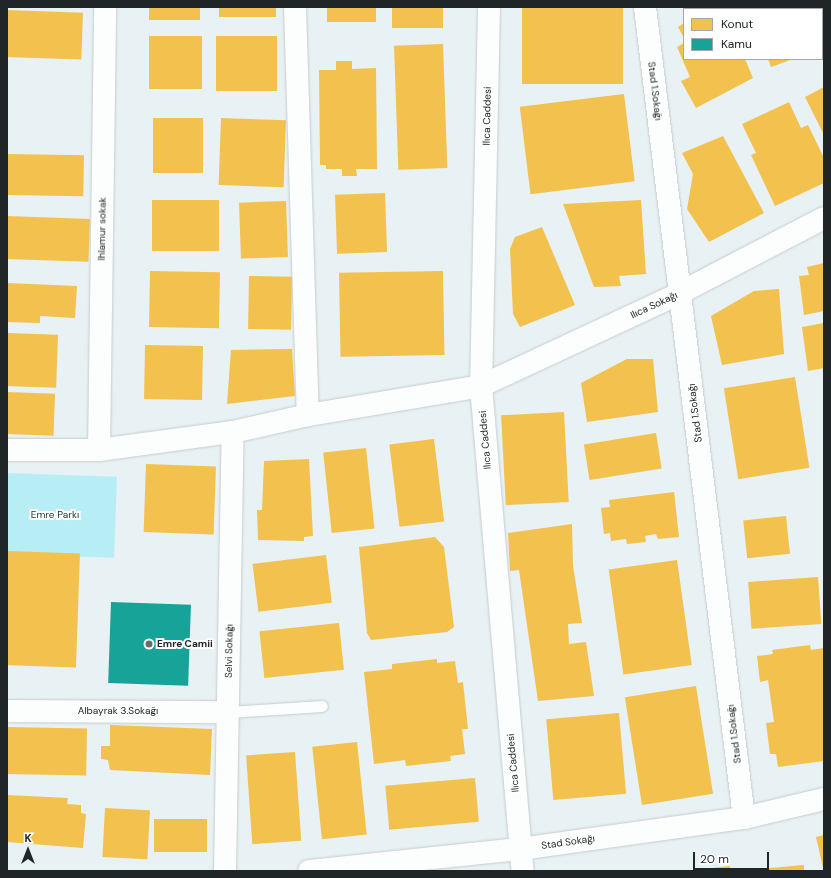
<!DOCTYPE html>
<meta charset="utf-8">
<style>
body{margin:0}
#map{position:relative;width:831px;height:878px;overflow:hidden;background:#e8f1f3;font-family:"DM Sans",sans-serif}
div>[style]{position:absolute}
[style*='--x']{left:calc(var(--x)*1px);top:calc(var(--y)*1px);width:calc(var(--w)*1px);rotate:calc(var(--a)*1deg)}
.green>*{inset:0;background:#b7eef6;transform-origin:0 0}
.homes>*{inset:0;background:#f2c14e;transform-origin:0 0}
.public>*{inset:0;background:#17a398;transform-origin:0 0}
.roads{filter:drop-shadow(0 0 1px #c5ccce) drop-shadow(0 0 1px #c5ccce)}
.lane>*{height:11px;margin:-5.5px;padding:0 5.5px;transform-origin:5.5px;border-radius:5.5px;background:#fcfdfd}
.street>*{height:22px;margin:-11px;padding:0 11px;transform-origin:11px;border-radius:11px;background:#fcfdfd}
.dots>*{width:11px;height:11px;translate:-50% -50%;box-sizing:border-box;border:2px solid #fff;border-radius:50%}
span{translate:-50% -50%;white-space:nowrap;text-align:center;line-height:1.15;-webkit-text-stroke:4px #fff;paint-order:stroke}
.street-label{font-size:10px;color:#202627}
.park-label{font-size:10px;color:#20373a}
.poi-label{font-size:10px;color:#202627;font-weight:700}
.left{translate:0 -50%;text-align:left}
.frame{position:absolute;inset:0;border:8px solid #202627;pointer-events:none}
.legend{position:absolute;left:683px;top:8px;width:140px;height:52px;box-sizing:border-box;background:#fff;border:1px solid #a6a8a9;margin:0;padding:5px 7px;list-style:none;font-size:12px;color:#202627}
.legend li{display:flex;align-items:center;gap:8px;height:20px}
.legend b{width:20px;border:1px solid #a6a8a9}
.north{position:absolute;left:8px;top:830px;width:40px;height:40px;-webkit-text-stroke:3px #fff;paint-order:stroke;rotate:0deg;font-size:11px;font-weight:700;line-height:16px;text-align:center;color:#202627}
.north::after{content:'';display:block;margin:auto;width:14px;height:18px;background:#202627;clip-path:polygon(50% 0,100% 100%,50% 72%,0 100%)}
.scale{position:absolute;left:693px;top:852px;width:76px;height:18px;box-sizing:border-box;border:2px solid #202627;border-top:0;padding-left:5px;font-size:12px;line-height:14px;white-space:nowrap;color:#202627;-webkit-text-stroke:3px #fff;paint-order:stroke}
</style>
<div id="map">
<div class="green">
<i style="left:7px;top:473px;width:110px;height:81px;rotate:2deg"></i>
</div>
<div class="homes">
<i style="left:149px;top:7px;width:51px;height:13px"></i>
<i style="left:219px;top:7px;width:57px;height:10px"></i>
<i style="left:327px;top:7px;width:49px;height:15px"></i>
<i style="left:392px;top:7px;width:51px;height:21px"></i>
<i style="left:522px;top:7px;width:101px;height:77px"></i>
<i style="left:745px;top:7px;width:72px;height:2px"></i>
<i style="left:7px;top:10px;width:76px;height:47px;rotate:2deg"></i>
<i style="clip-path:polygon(822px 21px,824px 26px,822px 49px)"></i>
<i style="clip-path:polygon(684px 23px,684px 38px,678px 27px)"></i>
<i style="left:149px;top:36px;width:53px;height:53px"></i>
<i style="left:216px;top:36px;width:61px;height:55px"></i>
<i style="clip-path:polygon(684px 43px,684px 59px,745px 59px,753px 78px,696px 108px,681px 81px,690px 77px,677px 47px)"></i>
<i style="left:443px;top:44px;width:124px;height:49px;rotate:88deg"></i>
<i style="clip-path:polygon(768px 59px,793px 59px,771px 67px)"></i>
<i style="clip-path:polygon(336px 61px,352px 61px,352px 69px,376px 68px,377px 169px,356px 169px,357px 176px,342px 176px,342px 169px,326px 169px,326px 165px,320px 165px,319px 70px,336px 70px)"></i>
<i style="clip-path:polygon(824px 87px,824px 135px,805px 97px)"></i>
<i style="left:624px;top:94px;width:88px;height:105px;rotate:83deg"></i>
<i style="clip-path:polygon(789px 102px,801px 128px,808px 125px,824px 158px,824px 183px,775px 206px,751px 155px,756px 153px,742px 124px)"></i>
<i style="left:153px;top:118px;width:50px;height:55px"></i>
<i style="left:221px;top:118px;width:65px;height:67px;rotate:2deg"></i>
<i style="clip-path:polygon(723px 136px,764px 213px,709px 242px,687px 209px,693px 174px,682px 153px)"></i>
<i style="left:7px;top:154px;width:77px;height:41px;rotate:1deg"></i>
<i style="left:385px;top:193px;width:59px;height:50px;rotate:88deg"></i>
<i style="left:152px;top:200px;width:67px;height:51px"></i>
<i style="clip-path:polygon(641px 200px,646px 274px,619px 276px,621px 286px,594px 287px,563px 204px)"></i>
<i style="left:286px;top:201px;width:56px;height:47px;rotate:88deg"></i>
<i style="left:7px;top:216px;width:83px;height:43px;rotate:2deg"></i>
<i style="clip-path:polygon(542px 227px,575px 305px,520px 327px,513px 314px,510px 249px,515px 237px)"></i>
<i style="clip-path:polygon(824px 263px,824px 311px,804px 315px,799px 276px,809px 275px,807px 267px)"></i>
<i style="left:150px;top:271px;width:70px;height:56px;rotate:1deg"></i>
<i style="left:443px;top:271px;width:84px;height:104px;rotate:89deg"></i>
<i style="left:249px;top:276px;width:43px;height:53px;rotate:1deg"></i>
<i style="clip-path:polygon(7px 283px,77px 286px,75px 318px,40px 316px,40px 323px,7px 322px)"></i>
<i style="clip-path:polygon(779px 289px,784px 354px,722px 365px,711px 316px,754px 291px)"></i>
<i style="clip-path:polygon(824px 323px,824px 368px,808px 371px,802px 327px)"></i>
<i style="left:7px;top:333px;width:51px;height:53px;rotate:2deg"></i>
<i style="left:145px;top:345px;width:58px;height:54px;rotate:1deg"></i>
<i style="clip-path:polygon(292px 349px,295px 396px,227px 404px,231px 350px)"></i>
<i style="clip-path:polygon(627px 359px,653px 359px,658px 412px,587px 422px,581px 383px)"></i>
<i style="left:795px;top:377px;width:92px;height:72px;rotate:81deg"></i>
<i style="left:7px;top:392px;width:48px;height:42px;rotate:2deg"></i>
<i style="left:564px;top:412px;width:90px;height:63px;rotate:87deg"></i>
<i style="left:656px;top:433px;width:36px;height:73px;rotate:81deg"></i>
<i style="left:434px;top:439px;width:83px;height:45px;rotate:83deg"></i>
<i style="left:366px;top:448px;width:81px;height:43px;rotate:84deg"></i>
<i style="clip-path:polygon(309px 459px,313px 536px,304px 537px,304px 541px,258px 540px,257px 510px,262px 510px,264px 461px)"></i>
<i style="left:146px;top:464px;width:70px;height:68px;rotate:2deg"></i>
<i style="clip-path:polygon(674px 492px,679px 537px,658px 539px,656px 534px,645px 536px,646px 542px,627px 544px,626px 539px,611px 541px,610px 533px,604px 534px,601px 508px,610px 507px,609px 500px)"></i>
<i style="left:786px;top:516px;width:38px;height:43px;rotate:84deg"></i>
<i style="clip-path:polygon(572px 524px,573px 566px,582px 623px,568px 624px,569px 644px,586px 642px,594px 696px,538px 701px,519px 570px,510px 571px,508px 533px)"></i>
<i style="clip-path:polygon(435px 537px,444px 547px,454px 627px,447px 632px,371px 640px,367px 633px,359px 547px)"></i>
<i style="left:7px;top:551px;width:73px;height:114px;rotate:2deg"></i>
<i style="left:326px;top:555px;width:48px;height:74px;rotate:83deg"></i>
<i style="left:677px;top:560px;width:106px;height:69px;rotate:82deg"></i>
<i style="left:818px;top:577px;width:47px;height:70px;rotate:86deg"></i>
<i style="left:339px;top:623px;width:47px;height:80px;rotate:84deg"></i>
<i style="clip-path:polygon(810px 645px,811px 650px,824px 648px,824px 761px,778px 767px,776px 754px,770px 754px,766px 723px,774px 722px,768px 680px,760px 682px,757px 656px,773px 654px,772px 650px)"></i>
<i style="clip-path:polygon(437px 659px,437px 663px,455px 661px,458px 683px,463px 682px,468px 729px,462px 729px,465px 754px,450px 756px,451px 761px,406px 766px,405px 760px,374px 764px,364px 672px,392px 669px,392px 664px)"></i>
<i style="left:696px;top:686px;width:109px;height:72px;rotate:81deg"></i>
<i style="left:619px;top:713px;width:81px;height:73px;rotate:85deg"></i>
<i style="clip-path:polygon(110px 725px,212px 729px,210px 775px,110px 770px,108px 760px,101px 759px,101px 746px,110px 746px)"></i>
<i style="left:7px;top:727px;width:80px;height:47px;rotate:1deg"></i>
<i style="left:357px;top:742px;width:93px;height:45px;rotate:84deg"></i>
<i style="left:295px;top:752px;width:89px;height:49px;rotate:86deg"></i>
<i style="left:475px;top:778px;width:44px;height:90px;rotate:85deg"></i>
<i style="clip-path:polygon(7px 795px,68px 798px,67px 804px,81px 805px,81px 813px,86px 814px,83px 848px,7px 842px)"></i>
<i style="left:105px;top:808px;width:45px;height:49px;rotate:3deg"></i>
<i style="left:154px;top:819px;width:53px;height:33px"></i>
<i style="clip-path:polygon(824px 835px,824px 868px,823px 868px,816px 837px)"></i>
<i style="clip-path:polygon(804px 865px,804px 871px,749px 871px,749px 870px)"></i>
<i style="clip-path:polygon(730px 866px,731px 871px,693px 871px,693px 870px)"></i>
</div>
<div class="public">
<i style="left:111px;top:602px;width:80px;height:81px;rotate:2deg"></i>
</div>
<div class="roads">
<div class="lane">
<i style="--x:228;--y:712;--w:94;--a:-3.7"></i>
</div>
<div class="street">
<i style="--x:295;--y:7;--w:408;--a:88.2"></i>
<i style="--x:489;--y:7;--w:379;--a:91.2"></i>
<i style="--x:481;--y:386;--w:487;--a:85.1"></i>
<i style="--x:645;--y:7;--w:817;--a:83.04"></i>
<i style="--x:7;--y:450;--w:92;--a:0"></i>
<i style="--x:99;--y:450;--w:135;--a:-7.7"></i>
<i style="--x:233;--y:432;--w:77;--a:-12.8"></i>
<i style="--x:308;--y:415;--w:175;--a:-9.5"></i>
<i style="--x:481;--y:386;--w:220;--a:-25"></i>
<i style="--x:680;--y:293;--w:162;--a:-27.5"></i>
<i style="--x:99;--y:450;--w:443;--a:-89.2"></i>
<i style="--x:7;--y:711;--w:221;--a:0.3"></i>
<i style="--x:225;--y:871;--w:439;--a:-89"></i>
<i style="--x:309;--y:871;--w:212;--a:-6"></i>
<i style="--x:520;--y:849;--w:226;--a:-7.9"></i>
<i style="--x:744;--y:818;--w:82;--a:-13.4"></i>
</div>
</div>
<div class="dots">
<i style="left:149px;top:644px;background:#666d6e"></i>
</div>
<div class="street-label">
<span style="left:655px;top:91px;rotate:83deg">Stad 1.Sokağı</span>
<span style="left:487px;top:116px;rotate:-89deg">Ilıca Caddesi</span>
<span style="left:102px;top:229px;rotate:-89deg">Ihlamur sokak</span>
<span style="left:654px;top:305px;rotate:-25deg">Ilıca Sokağı</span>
<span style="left:695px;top:413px;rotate:-97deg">Stad 1.Sokağı</span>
<span style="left:485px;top:440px;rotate:-95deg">Ilıca Caddesi</span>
<span style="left:229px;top:651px;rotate:-89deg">Selvi Sokağı</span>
<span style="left:118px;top:711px">Albayrak 3.Sokağı</span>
<span style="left:734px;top:734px;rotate:-97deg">Stad 1.Sokağı</span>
<span style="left:513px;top:763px;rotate:-95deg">Ilıca Caddesi</span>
<span style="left:568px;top:842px;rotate:-8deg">Stad Sokağı</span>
</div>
<div class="park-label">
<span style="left:55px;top:515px">Emre Parkı</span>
</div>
<div class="poi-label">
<span class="left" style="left:157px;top:644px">Emre Camii</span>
</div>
<div class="frame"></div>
<ul class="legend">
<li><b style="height:11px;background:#f2c14e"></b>Konut</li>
<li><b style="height:11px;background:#17a398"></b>Kamu</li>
</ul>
<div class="north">K</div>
<div class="scale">20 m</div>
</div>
